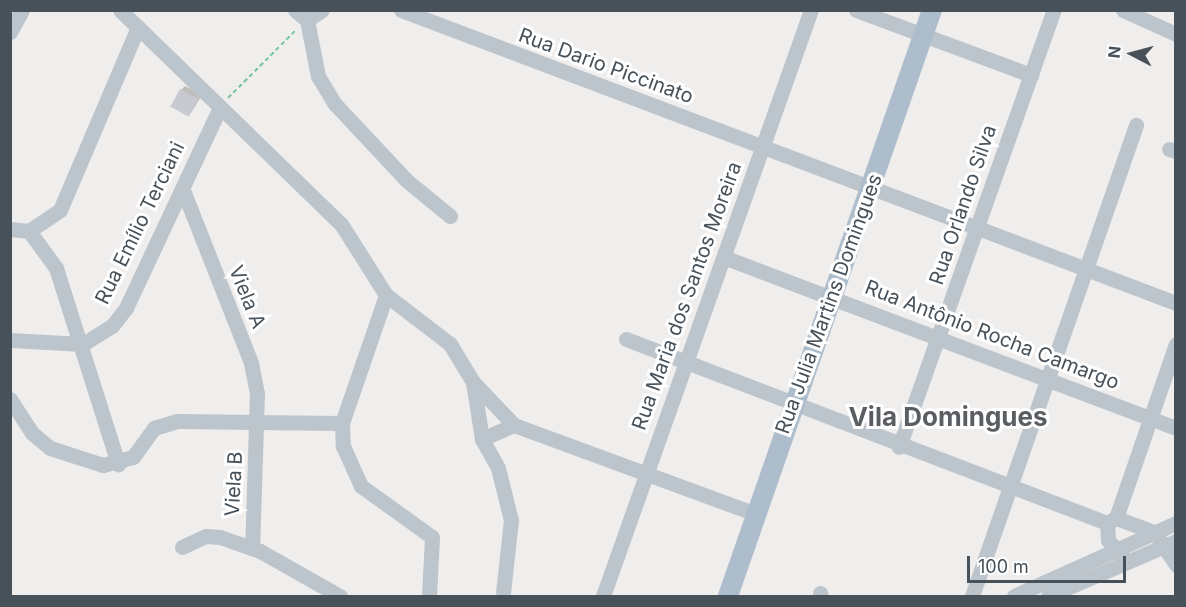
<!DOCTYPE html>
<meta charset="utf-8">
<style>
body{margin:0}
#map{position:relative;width:1186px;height:607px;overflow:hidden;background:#f0eded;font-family:Inter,sans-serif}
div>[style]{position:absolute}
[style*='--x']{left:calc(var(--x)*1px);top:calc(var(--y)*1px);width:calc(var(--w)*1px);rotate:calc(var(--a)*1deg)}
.shadow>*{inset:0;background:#0003}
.building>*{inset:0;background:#c7cad0;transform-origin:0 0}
.path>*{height:2px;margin-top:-1px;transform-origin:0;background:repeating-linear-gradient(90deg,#78c7a0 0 4.5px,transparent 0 7.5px)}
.minor>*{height:15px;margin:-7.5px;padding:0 7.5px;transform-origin:7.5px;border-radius:7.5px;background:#bcc5cc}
.major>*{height:20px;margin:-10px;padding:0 10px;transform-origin:10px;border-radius:10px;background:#aebdcb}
span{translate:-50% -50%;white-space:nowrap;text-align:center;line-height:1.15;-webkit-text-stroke:6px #fff;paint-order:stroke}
.street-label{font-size:20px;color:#475159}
.district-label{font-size:26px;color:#5a5e62;font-weight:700}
.frame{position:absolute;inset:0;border:12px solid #475159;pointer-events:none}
.north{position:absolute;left:1102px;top:24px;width:60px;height:60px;-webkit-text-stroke:4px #fff;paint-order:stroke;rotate:276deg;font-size:16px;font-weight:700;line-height:24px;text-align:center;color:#475159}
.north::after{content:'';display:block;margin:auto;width:21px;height:27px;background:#475159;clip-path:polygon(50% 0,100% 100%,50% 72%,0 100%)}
.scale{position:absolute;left:967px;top:556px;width:159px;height:27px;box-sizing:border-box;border:3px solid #475159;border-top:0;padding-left:8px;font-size:18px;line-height:21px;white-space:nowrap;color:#475159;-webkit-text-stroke:4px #fff;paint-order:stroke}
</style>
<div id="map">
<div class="shadow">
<i style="clip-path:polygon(185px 86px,202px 95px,191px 113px,181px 90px)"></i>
</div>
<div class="building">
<i style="left:180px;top:89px;width:21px;height:20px;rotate:29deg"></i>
</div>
<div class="path">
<i style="--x:228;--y:98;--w:96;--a:-45"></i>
</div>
<div class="minor">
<i style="--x:120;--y:10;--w:308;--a:44.1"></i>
<i style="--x:341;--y:224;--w:84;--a:57.6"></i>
<i style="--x:386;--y:295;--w:81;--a:37.4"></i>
<i style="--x:450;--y:344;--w:44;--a:58.8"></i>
<i style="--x:473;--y:382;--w:59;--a:46.4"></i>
<i style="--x:514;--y:425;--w:255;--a:20.2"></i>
<i style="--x:295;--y:10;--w:16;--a:40"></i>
<i style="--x:307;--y:20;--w:18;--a:-34"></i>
<i style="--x:401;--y:10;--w:829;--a:20.71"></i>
<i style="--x:856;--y:10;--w:187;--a:20.4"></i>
<i style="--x:1123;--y:10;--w:58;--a:24.4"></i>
<i style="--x:307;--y:20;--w:57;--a:78.9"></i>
<i style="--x:318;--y:76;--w:33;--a:59"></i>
<i style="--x:335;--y:104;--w:104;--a:46.9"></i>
<i style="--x:406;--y:180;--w:57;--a:39.3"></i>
<i style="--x:10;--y:32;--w:25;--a:-61"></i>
<i style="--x:1169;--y:149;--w:7;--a:16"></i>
<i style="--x:183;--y:190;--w:186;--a:68.5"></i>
<i style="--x:251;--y:363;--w:31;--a:79"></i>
<i style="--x:257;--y:393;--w:155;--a:91.8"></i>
<i style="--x:10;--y:229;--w:19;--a:6"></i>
<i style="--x:29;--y:231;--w:37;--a:-34"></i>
<i style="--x:60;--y:210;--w:199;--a:-66.9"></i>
<i style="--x:29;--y:231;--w:46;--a:53.9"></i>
<i style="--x:56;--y:268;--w:206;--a:72.4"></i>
<i style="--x:726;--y:258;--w:481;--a:20.7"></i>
<i style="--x:626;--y:339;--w:515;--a:20.93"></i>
<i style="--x:10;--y:340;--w:73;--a:3.1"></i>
<i style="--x:83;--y:344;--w:34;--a:-32"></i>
<i style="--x:112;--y:326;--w:23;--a:-52"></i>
<i style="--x:126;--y:308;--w:222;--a:-64.9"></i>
<i style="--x:473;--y:382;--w:58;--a:81"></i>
<i style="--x:482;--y:439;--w:35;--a:-24"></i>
<i style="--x:10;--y:399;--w:40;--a:57.1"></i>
<i style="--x:32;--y:433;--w:23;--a:40"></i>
<i style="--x:50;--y:448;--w:56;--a:17.8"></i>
<i style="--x:103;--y:465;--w:31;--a:-15"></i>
<i style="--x:133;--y:457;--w:36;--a:-54"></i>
<i style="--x:154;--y:428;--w:24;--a:-17"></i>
<i style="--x:177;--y:421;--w:165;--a:0.7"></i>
<i style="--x:342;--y:423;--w:23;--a:88"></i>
<i style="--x:343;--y:446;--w:44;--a:65.8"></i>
<i style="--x:361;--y:486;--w:87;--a:35.7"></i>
<i style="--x:432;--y:537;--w:59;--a:92.9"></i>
<i style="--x:342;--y:423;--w:135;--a:-71"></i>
<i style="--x:482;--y:439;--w:33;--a:61"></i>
<i style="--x:498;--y:468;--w:54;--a:76"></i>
<i style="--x:511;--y:520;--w:72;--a:96.3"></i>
<i style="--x:899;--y:447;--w:464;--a:-70.5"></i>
<i style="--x:1116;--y:518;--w:184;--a:-71"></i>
<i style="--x:182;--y:547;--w:26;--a:-25"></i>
<i style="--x:206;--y:536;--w:14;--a:4"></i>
<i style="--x:220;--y:537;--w:42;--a:19.3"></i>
<i style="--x:260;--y:551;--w:92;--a:29.4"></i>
<i style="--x:1127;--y:562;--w:29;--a:-131"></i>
<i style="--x:1108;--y:540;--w:17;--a:-93"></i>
<i style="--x:1107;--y:523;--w:10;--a:-29"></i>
<i style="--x:1116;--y:518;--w:40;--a:20.2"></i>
<i style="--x:1154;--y:532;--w:40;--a:56"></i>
<i style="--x:820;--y:593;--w:3;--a:72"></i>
<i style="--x:603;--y:596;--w:622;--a:-70.46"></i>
<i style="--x:972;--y:596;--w:499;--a:-70.8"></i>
<i style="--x:1014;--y:596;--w:178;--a:-24.3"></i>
<i style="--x:1048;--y:596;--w:139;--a:-23.3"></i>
</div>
<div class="major">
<i style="--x:728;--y:596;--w:620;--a:-70.81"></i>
</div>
<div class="street-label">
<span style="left:606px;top:66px;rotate:20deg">Rua Dario Piccinato</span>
<span style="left:963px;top:205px;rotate:-71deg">Rua Orlando Silva</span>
<span style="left:140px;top:223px;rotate:-64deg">Rua Emílio Terciani</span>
<span style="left:687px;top:296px;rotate:-70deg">Rua Maria dos Santos Moreira</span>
<span style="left:247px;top:297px;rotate:68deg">Viela A</span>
<span style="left:829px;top:304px;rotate:-70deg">Rua Julia Martins Domingues</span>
<span style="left:992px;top:335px;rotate:21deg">Rua Antônio Rocha Camargo</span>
<span style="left:234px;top:484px;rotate:-87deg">Viela B</span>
</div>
<div class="district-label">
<span style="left:948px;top:417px">Vila Domingues</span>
</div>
<div class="frame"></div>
<div class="north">N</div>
<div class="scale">100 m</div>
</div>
